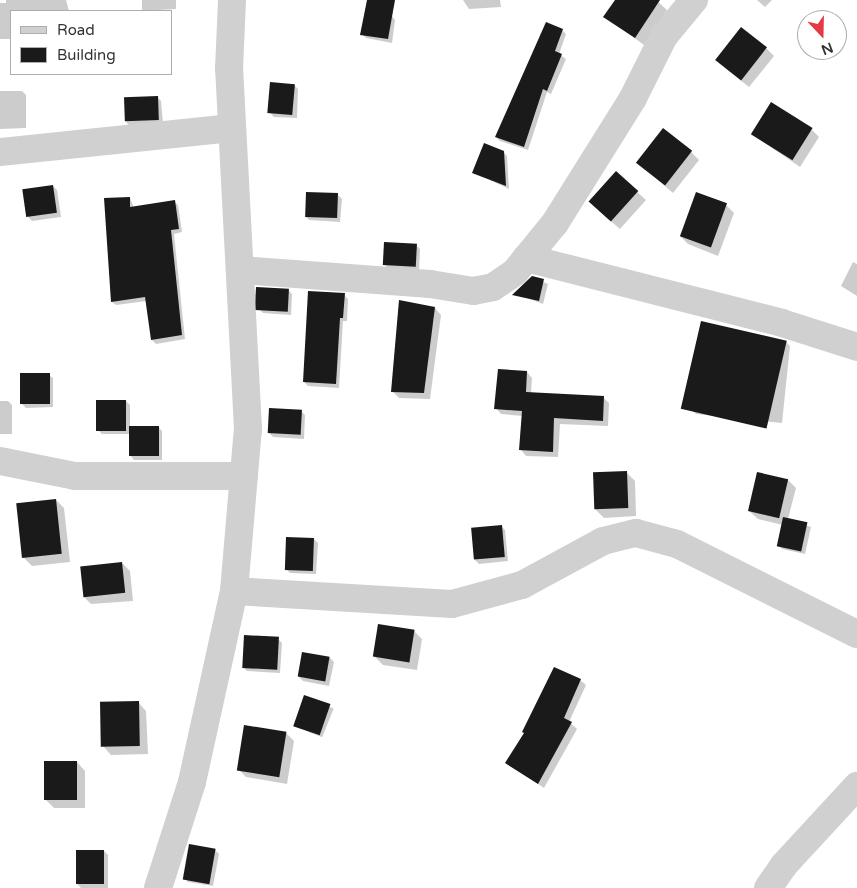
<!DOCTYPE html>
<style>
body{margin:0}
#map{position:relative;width:857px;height:888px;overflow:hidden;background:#fff;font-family:"Varela Round",sans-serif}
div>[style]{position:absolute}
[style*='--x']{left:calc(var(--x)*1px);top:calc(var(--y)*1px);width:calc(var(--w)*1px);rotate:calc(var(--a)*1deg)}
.shadow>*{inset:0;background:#0003;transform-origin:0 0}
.building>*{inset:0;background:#1a1a1a;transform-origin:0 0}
.minor>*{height:28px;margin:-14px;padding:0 14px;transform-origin:14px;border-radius:14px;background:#d0d0d0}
span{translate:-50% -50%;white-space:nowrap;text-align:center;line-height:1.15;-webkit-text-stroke:5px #fff;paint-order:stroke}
.legend{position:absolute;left:10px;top:10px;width:162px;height:65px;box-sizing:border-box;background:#fff;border:1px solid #adadad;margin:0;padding:6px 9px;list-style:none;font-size:15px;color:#333}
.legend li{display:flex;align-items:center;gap:10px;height:25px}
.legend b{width:25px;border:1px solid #adadad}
.north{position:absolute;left:797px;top:10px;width:50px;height:50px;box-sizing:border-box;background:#fff;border:1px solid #adadad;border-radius:50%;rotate:159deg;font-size:14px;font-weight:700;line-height:20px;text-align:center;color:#333}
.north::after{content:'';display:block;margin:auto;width:18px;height:22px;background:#e63946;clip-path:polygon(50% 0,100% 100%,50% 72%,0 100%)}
</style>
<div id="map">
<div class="shadow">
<i style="clip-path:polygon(6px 0,66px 0,69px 11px,11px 11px,11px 39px,0 39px,0 3px,6px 3px)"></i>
<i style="clip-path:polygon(142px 0,176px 0,176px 9px,142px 11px)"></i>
<i style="clip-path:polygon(463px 0,500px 0,501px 7px,469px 9px)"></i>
<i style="clip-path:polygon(616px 0,656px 0,667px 10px,644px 45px,605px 17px)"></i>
<i style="clip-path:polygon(757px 0,772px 0,765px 7px)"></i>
<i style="clip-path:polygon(392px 16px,395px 20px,392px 43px,366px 38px,362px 34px)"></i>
<i style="clip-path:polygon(562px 30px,566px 34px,559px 54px,566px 59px,551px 94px,547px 92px,528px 150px,500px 141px,496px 137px)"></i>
<i style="clip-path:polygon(766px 48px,774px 56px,749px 87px,725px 68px)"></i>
<i style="clip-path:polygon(294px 85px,298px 89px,297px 118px,274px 117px,270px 113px)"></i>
<i style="clip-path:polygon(0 91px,22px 91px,26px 95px,26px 128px,0 129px)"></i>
<i style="clip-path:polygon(157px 97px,161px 101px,163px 123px,130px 126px,126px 122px)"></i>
<i style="clip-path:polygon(811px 129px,819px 137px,800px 167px,752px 134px)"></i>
<i style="clip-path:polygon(503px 152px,507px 156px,509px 189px,473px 172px)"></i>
<i style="clip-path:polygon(691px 152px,699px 160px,673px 193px,637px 162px)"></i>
<i style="clip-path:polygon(616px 173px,646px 200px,620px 229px,598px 210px)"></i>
<i style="clip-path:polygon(53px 186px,57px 190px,61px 217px,32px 221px,28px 217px)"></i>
<i style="clip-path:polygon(338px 195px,342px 199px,340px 222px,309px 220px,305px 216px)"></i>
<i style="clip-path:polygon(130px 198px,134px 208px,174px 202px,178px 205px,182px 232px,174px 234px,185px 339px,156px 344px,152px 340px,147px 301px,116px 305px,112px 302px)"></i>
<i style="clip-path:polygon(726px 205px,734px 213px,718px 256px,688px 244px,680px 236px)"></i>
<i style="clip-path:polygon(416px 245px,420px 249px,419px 271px,388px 268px,384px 264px)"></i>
<i style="clip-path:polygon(853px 262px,857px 264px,857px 296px,841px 286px)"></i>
<i style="clip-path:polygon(532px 277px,548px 284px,543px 304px,514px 293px)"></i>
<i style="clip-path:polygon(288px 290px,292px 294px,291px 315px,263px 313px,259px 309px)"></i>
<i style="clip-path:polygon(344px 295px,348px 299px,347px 321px,343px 321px,339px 388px,308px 386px,304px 382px)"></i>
<i style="clip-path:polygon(435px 308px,441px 315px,430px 399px,399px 398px,392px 391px)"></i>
<i style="clip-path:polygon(702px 322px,786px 342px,790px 346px,782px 423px,696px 414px,692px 410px)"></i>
<i style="clip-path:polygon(527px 372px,532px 378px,531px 393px,603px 397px,609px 403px,608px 426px,560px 424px,558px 457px,526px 456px,521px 450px,523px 416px,501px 414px,496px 408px)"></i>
<i style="clip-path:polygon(49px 375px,53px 378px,53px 407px,26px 408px,22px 404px)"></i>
<i style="clip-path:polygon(0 401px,8px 401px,12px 405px,12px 434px,0 434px)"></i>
<i style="clip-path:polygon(126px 401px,130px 405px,130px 427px,158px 427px,162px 431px,162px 460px,134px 460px,131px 456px,130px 434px,102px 434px,98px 430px)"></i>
<i style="clip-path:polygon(301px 411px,305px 415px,304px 439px,273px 437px,269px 433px)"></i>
<i style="clip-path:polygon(627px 473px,635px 481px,636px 516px,604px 518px,595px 509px)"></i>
<i style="clip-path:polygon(788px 480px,796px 488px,788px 519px,811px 527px,805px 554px,782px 549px,778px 545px,783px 525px,758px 519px,749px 511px)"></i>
<i style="clip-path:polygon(56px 500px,64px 508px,70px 562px,32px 566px,24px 558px)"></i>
<i style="clip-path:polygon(501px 526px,505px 530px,508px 561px,479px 564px,475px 560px)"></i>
<i style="clip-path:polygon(314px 539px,318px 543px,316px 574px,290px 573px,286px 569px)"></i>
<i style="clip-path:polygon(122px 563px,130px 571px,133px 601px,91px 604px,83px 596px)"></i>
<i style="clip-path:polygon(414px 631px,422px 639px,417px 670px,383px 665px,375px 657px)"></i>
<i style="clip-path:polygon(278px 639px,282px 643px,280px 673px,247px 671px,243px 667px)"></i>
<i style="clip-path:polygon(303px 653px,330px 658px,334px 662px,329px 686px,303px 681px,299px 677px)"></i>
<i style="clip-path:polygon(580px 680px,586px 685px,569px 722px,577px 729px,544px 788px,507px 763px)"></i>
<i style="left:305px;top:697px;width:31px;height:31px;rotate:22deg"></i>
<i style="clip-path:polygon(138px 702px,146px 711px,148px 754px,111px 755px,103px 746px)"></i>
<i style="clip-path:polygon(286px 733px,294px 741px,287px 784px,246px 777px,238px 769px)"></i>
<i style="clip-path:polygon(77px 762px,85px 771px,85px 808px,54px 808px,46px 800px)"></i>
<i style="clip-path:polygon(215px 850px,219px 854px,213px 886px,188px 882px,185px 878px)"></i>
<i style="clip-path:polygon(104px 851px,108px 855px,108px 888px,81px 888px,77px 884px)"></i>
</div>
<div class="building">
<i style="clip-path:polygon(367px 0,395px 0,388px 39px,360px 35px)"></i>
<i style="clip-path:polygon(615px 0,660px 0,635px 38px,603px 17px)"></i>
<i style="clip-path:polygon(546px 22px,563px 29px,555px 51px,562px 54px,547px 91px,543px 89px,524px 147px,495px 137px)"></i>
<i style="left:741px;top:27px;width:33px;height:42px;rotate:38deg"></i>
<i style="left:270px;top:82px;width:25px;height:31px;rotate:5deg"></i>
<i style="left:158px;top:96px;width:24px;height:34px;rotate:88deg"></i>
<i style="left:771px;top:102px;width:49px;height:38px;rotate:32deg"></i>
<i style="left:663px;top:128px;width:37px;height:44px;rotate:38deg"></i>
<i style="clip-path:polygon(484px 143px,504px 151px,506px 186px,472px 173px)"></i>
<i style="left:616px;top:171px;width:30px;height:41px;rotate:42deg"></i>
<i style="left:53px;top:185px;width:28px;height:31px;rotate:82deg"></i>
<i style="left:306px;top:192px;width:32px;height:25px;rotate:2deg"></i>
<i style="left:696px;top:192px;width:33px;height:47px;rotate:20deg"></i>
<i style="clip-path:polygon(130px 197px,130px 207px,175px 200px,179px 229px,171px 230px,182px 335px,151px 340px,145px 297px,111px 302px,104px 198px)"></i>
<i style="left:384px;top:242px;width:33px;height:23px;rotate:3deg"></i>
<i style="clip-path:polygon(532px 276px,544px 279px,539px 301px,512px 295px)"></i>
<i style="left:256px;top:287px;width:33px;height:23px;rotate:3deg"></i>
<i style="clip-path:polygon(308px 291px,345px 293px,343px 318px,340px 318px,336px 384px,303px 382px)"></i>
<i style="clip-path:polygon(399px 300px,435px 307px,424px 393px,391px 392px)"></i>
<i style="left:701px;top:321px;width:88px;height:90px;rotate:13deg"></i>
<i style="clip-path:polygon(498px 369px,527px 371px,526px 392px,604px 396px,603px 421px,554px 418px,553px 452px,519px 450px,522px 411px,494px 409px)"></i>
<i style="left:50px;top:373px;width:31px;height:30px;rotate:90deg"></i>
<i style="left:96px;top:400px;width:30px;height:31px"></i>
<i style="left:269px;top:408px;width:33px;height:25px;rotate:3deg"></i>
<i style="left:129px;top:426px;width:30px;height:30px"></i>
<i style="left:627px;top:471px;width:37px;height:34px;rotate:88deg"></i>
<i style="left:757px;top:472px;width:32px;height:40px;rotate:13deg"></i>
<i style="left:56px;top:499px;width:55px;height:40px;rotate:84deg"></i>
<i style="left:783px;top:517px;width:25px;height:30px;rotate:12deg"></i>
<i style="left:502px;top:525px;width:32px;height:31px;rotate:85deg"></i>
<i style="left:286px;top:537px;width:28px;height:33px;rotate:2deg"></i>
<i style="left:122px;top:562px;width:31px;height:42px;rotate:84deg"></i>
<i style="left:378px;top:624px;width:37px;height:33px;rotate:9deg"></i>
<i style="left:244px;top:635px;width:35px;height:33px;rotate:3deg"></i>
<i style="left:302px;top:652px;width:28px;height:25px;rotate:10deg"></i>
<i style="clip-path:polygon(554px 667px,581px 679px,564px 718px,572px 722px,538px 784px,505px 763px,524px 733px,522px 732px)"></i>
<i style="left:304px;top:695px;width:28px;height:33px;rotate:19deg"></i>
<i style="left:139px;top:701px;width:45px;height:39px;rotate:89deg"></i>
<i style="left:244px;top:725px;width:43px;height:46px;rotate:9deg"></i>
<i style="left:44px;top:761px;width:33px;height:39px"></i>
<i style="left:189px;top:844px;width:27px;height:36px;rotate:10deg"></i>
<i style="left:76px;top:850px;width:28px;height:34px"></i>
</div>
<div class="minor">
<i style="--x:0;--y:152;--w:233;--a:-5.9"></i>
<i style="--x:526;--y:258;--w:264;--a:14.2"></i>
<i style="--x:782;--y:323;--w:79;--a:17.7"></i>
<i style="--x:240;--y:270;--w:191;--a:4.2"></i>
<i style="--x:430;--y:284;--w:44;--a:9.2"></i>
<i style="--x:473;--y:291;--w:20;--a:-11"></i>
<i style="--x:493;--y:287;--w:27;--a:-34"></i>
<i style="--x:515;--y:272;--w:63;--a:-50.8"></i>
<i style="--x:555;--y:223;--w:147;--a:-58"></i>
<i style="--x:633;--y:98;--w:69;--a:-63.4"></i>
<i style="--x:664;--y:36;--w:47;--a:-50.2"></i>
<i style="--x:0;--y:461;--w:76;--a:11.3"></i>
<i style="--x:75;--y:476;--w:169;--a:0"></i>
<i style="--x:234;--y:591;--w:218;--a:3.4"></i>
<i style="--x:452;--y:604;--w:73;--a:-15.2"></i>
<i style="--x:522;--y:585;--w:92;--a:-28.5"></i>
<i style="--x:603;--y:541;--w:34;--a:-14"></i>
<i style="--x:636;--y:533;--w:42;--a:15"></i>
<i style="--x:677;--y:544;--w:201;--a:26.6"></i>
<i style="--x:158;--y:888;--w:111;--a:-72.2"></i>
<i style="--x:192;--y:782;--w:196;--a:-77.6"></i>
<i style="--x:234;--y:591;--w:163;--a:-85.1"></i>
<i style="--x:248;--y:429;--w:361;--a:-93"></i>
<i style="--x:229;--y:69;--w:69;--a:-87.5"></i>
<i style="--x:768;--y:888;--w:28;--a:-55"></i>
<i style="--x:784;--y:865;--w:108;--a:-47.3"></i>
</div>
<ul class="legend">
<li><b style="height:6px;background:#d0d0d0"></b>Road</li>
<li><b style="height:14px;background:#1a1a1a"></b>Building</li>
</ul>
<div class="north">N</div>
</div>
